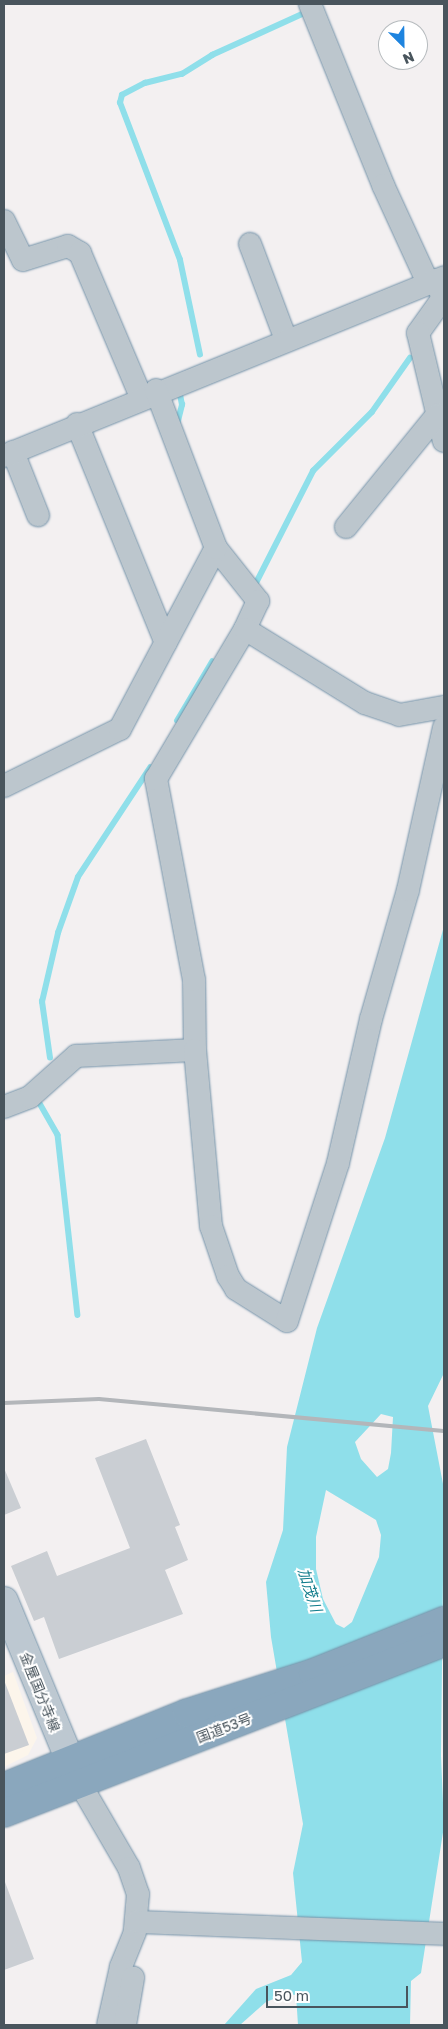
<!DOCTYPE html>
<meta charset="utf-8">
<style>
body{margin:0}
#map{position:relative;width:448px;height:2029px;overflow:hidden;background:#f3f0f1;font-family:"Golos Text","Noto Sans JP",sans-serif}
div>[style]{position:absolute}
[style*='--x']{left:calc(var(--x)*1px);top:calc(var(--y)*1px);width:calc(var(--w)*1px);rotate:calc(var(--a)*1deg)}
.commercial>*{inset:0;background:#fcf5eb}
.water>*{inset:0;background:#8fdfea}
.stream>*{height:5.5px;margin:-2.75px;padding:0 2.75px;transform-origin:2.75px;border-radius:2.75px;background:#8fdfea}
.building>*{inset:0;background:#caced3}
.roads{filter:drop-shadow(0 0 1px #7593a9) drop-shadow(0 0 1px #7593a9)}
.street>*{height:22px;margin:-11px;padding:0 11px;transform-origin:11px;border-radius:11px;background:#bcc6cd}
.secondary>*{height:28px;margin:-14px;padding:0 14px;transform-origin:14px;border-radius:14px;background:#bdc8d1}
.highway>*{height:28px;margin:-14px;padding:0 14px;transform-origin:14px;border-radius:14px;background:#8aa7bd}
.rail>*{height:4px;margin:-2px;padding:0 2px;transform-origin:2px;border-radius:2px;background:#b3b6ba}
span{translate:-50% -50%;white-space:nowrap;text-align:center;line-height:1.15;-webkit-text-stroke:4px #fff;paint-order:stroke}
.street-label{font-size:14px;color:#49555d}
.water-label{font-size:15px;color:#107c8b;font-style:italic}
.frame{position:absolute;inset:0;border:5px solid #49555d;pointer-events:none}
.north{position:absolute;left:378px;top:20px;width:50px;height:50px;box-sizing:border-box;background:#fff;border:1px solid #b6bbbe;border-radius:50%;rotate:157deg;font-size:14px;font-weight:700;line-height:20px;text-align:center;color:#49555d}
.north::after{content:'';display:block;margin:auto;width:18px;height:22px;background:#1e84df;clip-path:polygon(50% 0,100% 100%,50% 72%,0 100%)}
.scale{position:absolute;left:266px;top:1986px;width:142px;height:22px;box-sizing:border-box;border:2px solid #49555d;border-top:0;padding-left:6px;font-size:15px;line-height:18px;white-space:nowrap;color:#49555d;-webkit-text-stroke:4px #fff;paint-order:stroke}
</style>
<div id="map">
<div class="commercial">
<i style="clip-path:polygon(13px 1672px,37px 1738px,28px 1755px,4px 1767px,4px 1676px)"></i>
</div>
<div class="water">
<i style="clip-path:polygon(evenodd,444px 926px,444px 1373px,428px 1406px,444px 1489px,441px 1756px,444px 1826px,421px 1973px,411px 1981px,410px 2025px,298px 2025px,296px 1995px,286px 1994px,266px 2002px,240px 2025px,224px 2025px,256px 1989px,291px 1975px,302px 1962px,293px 1873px,303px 1824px,271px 1637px,266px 1582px,283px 1530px,287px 1447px,317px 1328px,385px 1138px,444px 926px,381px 1414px,393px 1417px,391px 1453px,388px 1469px,377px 1477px,361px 1459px,355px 1442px,381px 1414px,444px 926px,326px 1490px,376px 1520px,381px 1535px,379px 1557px,352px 1622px,344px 1628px,336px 1624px,323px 1599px,316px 1569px,316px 1537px,326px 1490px)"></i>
</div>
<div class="stream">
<i style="--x:200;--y:355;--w:97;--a:-101.9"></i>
<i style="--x:180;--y:260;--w:168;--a:-110.9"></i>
<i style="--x:120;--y:103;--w:8;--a:-76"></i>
<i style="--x:122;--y:95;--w:26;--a:-28"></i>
<i style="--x:145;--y:83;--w:38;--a:-14"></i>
<i style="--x:182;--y:74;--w:36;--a:-32"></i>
<i style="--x:212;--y:55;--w:104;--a:-24.4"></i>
<i style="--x:177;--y:425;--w:21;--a:-76"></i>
<i style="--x:182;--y:405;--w:15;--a:-101"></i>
<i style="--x:254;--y:587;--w:130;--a:-63"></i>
<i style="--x:313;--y:471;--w:83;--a:-45"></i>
<i style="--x:372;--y:412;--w:66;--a:-54.9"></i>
<i style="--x:177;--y:721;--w:69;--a:-59.3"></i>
<i style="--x:50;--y:1058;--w:57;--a:-98.1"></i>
<i style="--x:42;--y:1002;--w:71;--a:-76.9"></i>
<i style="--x:58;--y:933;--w:59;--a:-70.3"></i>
<i style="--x:78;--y:877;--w:131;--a:-56.6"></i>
<i style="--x:38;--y:1100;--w:40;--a:60.3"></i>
<i style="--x:58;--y:1135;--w:181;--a:83.7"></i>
</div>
<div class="building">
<i style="clip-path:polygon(146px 1439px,180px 1525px,175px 1527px,188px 1560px,165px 1570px,183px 1614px,59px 1659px,44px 1617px,34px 1621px,11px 1566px,47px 1551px,57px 1576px,130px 1548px,95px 1458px)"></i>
<i style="clip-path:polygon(4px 1468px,21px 1508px,4px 1515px)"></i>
<i style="clip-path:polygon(4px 1680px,29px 1745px,4px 1754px)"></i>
<i style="clip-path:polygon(5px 1882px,34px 1959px,4px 1970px,4px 1883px)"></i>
</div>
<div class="roads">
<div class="street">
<i style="--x:310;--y:4;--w:195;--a:68"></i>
<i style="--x:383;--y:185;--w:108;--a:65.3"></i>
<i style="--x:4;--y:221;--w:43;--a:64"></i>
<i style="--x:23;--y:260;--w:47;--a:-17.3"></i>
<i style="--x:68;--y:246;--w:14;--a:30"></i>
<i style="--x:80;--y:253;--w:156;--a:67"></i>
<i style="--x:250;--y:244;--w:103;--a:69.4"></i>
<i style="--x:436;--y:280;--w:19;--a:69"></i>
<i style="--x:443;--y:298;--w:43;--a:125.5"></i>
<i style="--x:418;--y:333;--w:111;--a:76.5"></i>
<i style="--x:77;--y:424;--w:236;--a:67.9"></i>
<i style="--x:13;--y:452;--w:68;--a:68.4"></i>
<i style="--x:4;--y:456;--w:475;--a:-22.1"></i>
<i style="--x:346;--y:527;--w:144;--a:-50.9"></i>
<i style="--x:216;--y:548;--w:68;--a:51.6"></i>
<i style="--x:258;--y:601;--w:31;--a:115"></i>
<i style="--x:4;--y:786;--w:129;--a:-26.2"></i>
<i style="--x:120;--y:729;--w:205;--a:-62.1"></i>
<i style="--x:216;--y:548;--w:169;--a:-110.8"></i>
<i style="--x:195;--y:1050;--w:70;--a:-90.8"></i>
<i style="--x:194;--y:980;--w:205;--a:-100.7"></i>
<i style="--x:156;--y:779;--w:174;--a:-59.3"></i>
<i style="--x:245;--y:629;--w:141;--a:31.7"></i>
<i style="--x:365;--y:703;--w:36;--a:19"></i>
<i style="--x:399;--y:715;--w:46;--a:-10.1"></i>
<i style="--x:4;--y:1107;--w:28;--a:-21"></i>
<i style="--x:30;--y:1097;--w:62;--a:-41.7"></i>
<i style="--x:76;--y:1056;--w:119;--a:-2.9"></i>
<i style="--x:195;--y:1050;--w:177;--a:84.8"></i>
<i style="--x:211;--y:1226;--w:53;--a:71.2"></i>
<i style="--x:228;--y:1276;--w:15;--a:58"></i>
<i style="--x:236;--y:1289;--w:60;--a:32.1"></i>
<i style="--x:287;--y:1321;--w:166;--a:-72.1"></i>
<i style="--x:338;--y:1163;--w:148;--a:-77.1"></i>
<i style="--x:371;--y:1019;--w:134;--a:-74"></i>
<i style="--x:408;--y:890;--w:167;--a:-77.5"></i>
<i style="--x:79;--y:1782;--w:99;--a:59.8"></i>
<i style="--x:129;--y:1868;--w:28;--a:71"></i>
<i style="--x:138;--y:1894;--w:38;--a:95"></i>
<i style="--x:135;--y:1932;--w:38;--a:112"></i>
<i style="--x:121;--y:1967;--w:59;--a:102.6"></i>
<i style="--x:137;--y:1922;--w:307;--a:2.2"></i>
<i style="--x:125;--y:2025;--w:48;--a:-80.3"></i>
</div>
<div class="secondary">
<i style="--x:4;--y:1601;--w:196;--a:67.5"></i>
</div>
<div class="highway">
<i style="--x:4;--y:1787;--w:197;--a:-22"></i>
<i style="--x:187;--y:1713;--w:132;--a:-17.6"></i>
<i style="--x:313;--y:1673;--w:141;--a:-21.7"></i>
<i style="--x:4;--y:1813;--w:472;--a:-21.2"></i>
</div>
</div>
<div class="rail">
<i style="--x:4;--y:1403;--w:95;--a:-2.4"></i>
<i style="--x:99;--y:1399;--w:346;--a:5.3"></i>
</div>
<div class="street-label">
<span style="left:40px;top:1692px;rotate:68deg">金屋国分寺線</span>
<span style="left:224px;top:1728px;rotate:-21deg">国道53号</span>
</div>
<div class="water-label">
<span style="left:310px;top:1590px;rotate:72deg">加茂川</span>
</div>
<div class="frame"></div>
<div class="north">N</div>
<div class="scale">50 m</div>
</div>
